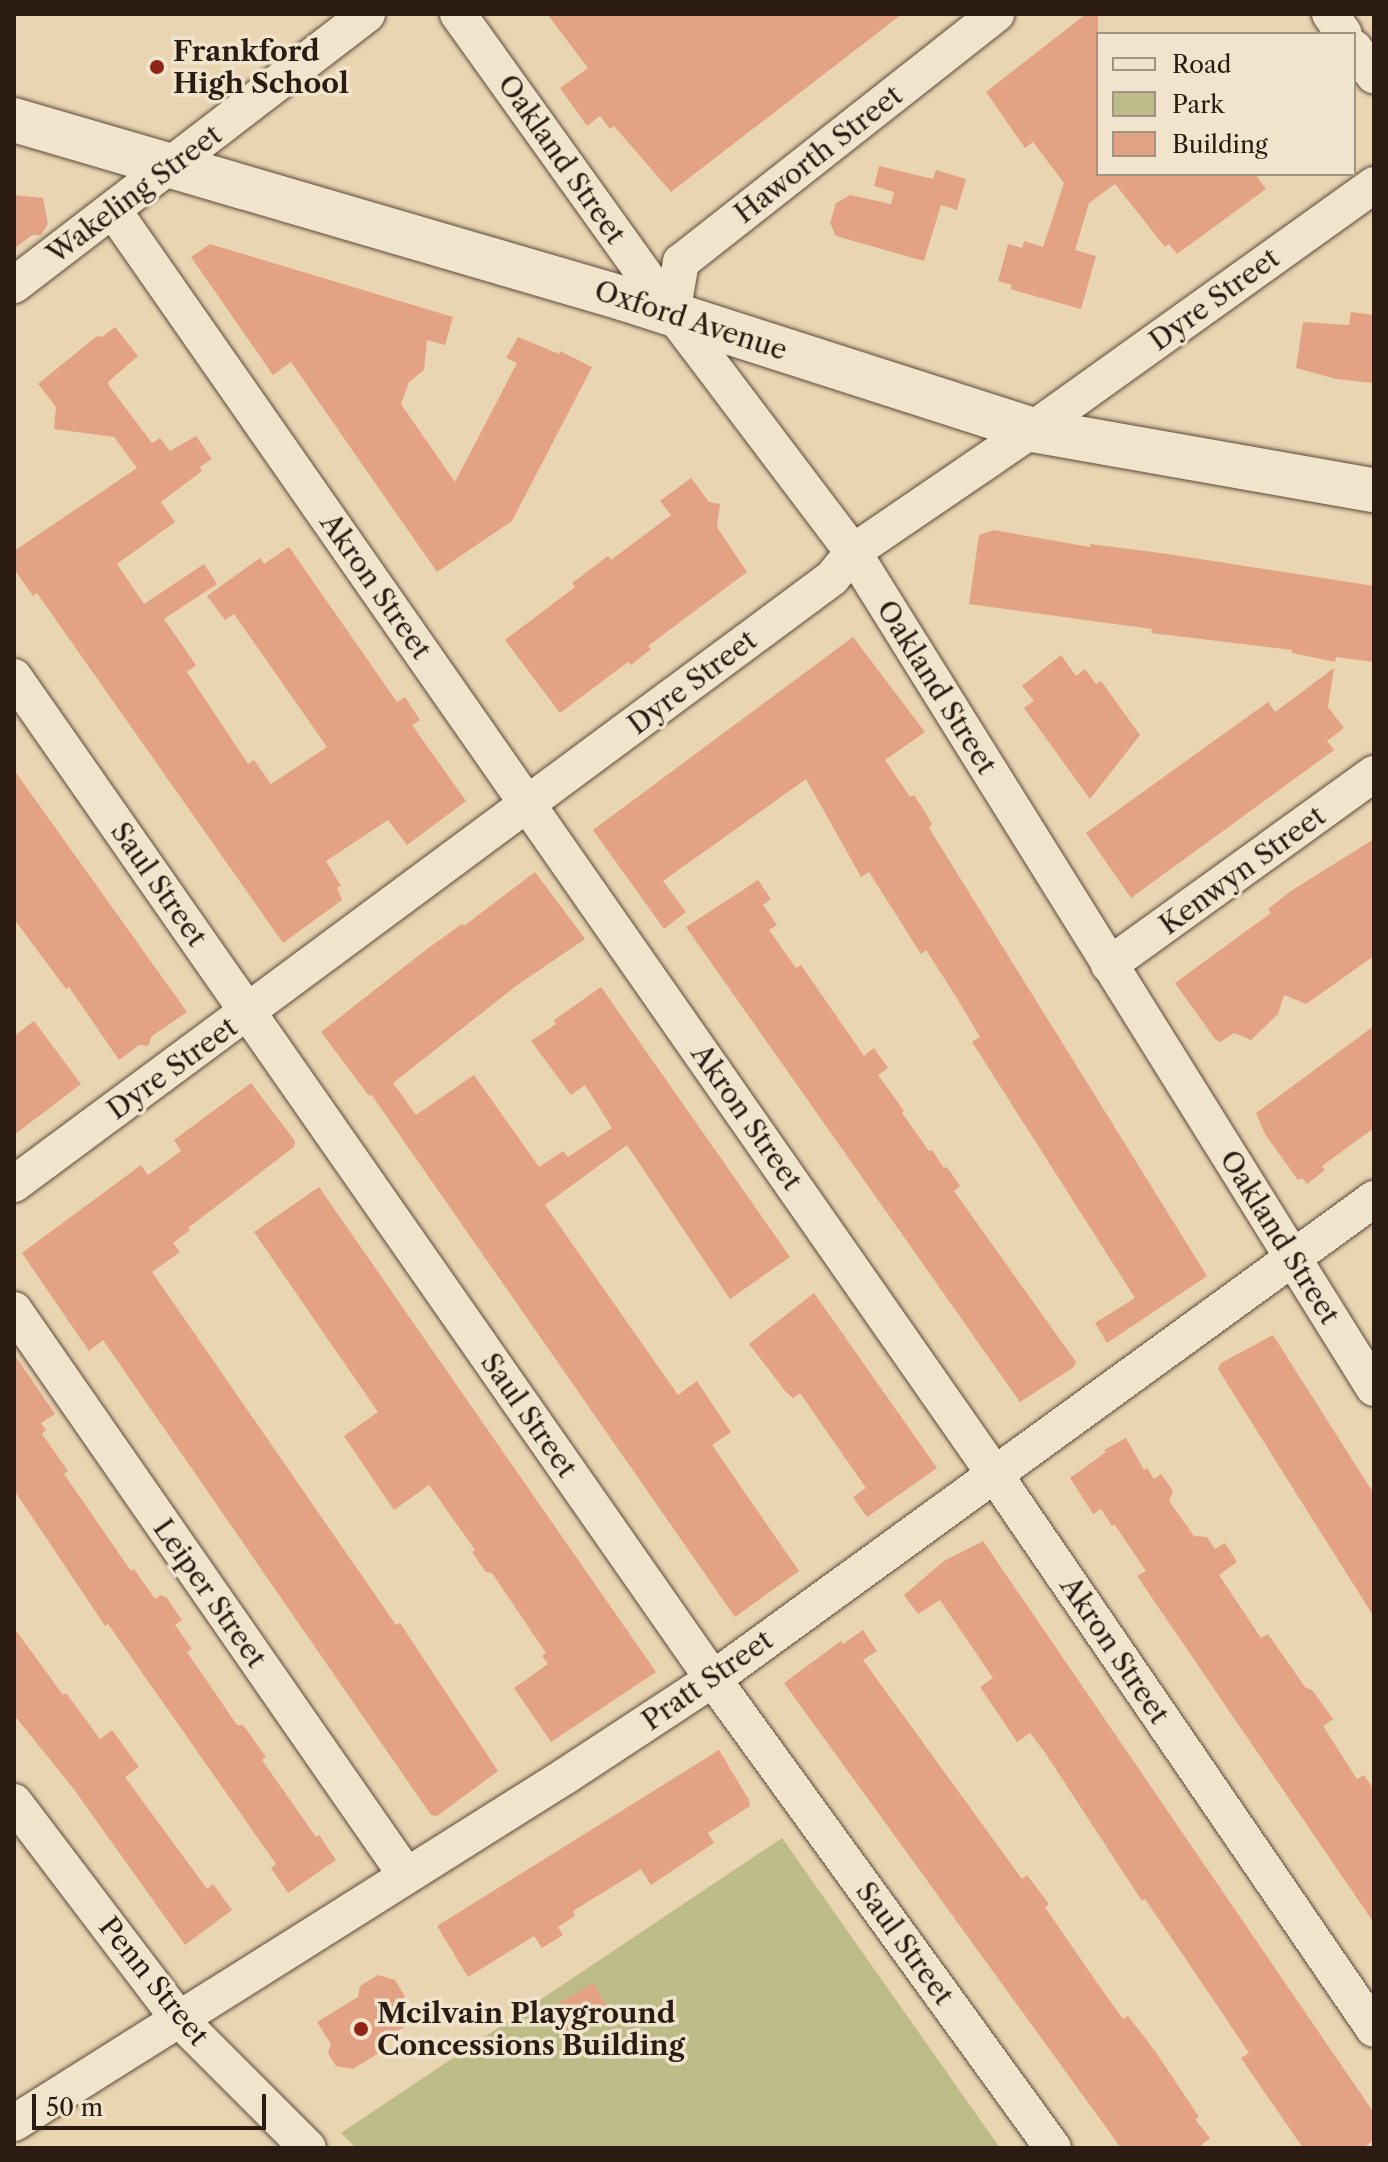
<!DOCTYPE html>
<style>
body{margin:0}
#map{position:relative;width:1388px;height:2162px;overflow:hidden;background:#ead5b2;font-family:"Libre Caslon Text",serif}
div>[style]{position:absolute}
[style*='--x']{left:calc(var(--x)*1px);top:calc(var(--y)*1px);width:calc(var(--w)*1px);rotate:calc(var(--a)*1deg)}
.green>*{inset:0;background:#bdbc88}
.building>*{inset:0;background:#e2a283;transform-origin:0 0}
.roads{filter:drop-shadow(0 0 2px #5b4a3a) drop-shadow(0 0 2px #5b4a3a)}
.minor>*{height:36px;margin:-18px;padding:0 18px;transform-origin:18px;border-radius:18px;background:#f1e4cd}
.tertiary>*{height:44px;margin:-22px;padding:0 22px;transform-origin:22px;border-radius:22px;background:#f1e4cd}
.dots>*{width:22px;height:22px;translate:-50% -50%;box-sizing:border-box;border:4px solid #f1e4cd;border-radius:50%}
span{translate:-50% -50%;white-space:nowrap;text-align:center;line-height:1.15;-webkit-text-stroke:7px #f1e4cd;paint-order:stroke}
.poi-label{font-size:28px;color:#2b1b12;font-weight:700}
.left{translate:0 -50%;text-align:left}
.street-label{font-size:28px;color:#2b1b12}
.frame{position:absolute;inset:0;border:16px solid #2b1b12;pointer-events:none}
.legend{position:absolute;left:1096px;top:32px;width:260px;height:144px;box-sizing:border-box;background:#f1e4cd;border:2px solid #a29482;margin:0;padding:10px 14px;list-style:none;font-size:24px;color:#2b1b12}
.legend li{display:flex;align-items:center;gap:16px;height:40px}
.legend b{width:40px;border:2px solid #a29482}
.scale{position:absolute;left:32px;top:2094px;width:234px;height:36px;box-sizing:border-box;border:4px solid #2b1b12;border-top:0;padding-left:10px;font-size:24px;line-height:28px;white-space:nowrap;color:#2b1b12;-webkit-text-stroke:6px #f1e4cd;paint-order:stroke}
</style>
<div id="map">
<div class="green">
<i style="clip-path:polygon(782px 1838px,1000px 2148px,356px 2148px,341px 2133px)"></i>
</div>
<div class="building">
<i style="clip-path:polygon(547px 14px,902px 14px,671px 192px,614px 126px,610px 129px,600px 116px,587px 126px,560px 88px,588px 68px)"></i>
<i style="clip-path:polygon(1086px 14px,1098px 14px,1098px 174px,1255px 174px,1266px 189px,1177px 254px,1169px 244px,1165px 247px,1115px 184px,1089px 203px,1075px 250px,1096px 256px,1081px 309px,1010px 289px,1012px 285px,998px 281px,1008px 244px,1022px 248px,1024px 241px,1043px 247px,1064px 183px,1033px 142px,1025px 148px,986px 92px)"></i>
<i style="clip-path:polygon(879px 166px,933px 179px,936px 170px,966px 179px,957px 210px,941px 205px,924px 261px,836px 236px,830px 223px,836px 203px,850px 195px,891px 204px,894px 192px,874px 186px)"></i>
<i style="clip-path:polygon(14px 195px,43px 198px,48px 224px,41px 235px,32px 235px,14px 249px)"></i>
<i style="clip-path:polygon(210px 244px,453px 317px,445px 345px,427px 340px,424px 370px,409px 382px,401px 404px,455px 482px,517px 363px,506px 358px,518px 337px,559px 354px,560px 351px,592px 367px,512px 521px,437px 572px,291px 362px,273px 375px,191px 257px)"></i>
<i style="clip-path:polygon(1351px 312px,1374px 315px,1374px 383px,1336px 379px,1296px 368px,1303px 322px,1349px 325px)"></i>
<i style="clip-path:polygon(115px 327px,138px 356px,108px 382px,109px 386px,152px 443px,160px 438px,170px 451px,196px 436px,212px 459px,200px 467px,202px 471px,161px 502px,175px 522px,117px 564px,144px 604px,204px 564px,217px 584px,164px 619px,196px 665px,187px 672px,248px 764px,254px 760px,271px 784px,327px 747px,234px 614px,225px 620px,207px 596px,260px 558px,264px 564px,289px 547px,397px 702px,405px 697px,420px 720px,412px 725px,466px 801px,407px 845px,388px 820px,326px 861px,341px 886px,337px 888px,342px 900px,283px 943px,37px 593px,33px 596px,14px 569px,14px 551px,137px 468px,114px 437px,54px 429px,56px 407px,38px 384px,97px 336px,102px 337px)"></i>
<i style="clip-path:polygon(691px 478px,709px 502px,720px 504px,717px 527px,747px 572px,648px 646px,651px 649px,631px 665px,628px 662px,560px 713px,505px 640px,575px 587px,572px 583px,608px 556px,611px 560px,671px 515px,660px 501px)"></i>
<i style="clip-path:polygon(994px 530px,1090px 547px,1090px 544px,1168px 554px,1374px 586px,1374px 662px,1336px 657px,1335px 662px,1292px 653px,1292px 650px,1151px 633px,1152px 629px,969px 604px,979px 535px)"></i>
<i style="clip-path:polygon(853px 637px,925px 732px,885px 760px,910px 797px,914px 795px,923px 809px,932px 824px,929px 828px,1207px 1276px,1107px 1343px,1095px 1323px,1135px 1298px,972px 1042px,980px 1037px,955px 995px,926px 950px,921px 954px,869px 872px,861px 877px,806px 779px,663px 881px,686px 912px,664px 929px,593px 830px)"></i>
<i style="clip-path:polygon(1061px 655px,1076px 676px,1085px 669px,1096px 684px,1101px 681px,1140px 735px,1090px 799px,1024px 708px,1034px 701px,1022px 686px)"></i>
<i style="clip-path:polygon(1334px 668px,1328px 707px,1344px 728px,1327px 741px,1334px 750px,1131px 898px,1086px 833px,1268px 702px,1275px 712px)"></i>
<i style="clip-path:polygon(14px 770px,187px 1012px,152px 1036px,148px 1046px,139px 1045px,119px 1060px,69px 987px,66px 989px,14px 919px)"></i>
<i style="clip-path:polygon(1374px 839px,1374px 956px,1306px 1004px,1284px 995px,1278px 1014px,1251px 1040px,1234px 1033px,1220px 1042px,1215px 1039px,1175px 983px,1271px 913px,1268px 909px,1291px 891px)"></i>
<i style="clip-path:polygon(535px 872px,585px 939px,516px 986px,393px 1083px,416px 1115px,474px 1075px,539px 1167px,563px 1151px,568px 1157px,612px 1128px,585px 1085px,571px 1095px,531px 1041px,556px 1024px,554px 1020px,601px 987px,790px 1257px,730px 1299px,627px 1145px,545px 1205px,678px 1395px,697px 1381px,731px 1432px,712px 1445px,799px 1571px,735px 1617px,371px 1094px,369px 1096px,321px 1032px,427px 949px,462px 924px,464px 926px)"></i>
<i style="clip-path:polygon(758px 880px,771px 899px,763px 905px,777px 925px,769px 930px,796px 968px,801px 965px,864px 1056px,874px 1048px,888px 1068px,878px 1075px,904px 1111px,902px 1113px,929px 1151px,932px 1150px,944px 1168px,947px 1167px,960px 1186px,954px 1191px,1076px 1362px,1074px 1367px,1020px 1402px,686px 927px)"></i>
<i style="clip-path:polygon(34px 1021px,81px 1084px,14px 1135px,14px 1036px)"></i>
<i style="clip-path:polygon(1374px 1026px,1374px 1128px,1322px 1166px,1325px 1170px,1307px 1184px,1302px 1178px,1298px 1180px,1265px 1134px,1256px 1113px)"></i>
<i style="clip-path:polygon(251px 1083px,295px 1141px,294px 1147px,188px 1228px,190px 1230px,173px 1243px,180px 1252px,152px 1272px,396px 1625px,400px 1623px,498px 1771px,437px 1816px,431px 1815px,103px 1340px,89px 1351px,22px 1253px,141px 1165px,148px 1175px,181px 1151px,174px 1140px)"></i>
<i style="clip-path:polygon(319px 1187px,656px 1672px,551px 1742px,514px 1688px,548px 1664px,542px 1656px,546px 1653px,492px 1573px,486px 1572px,472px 1552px,475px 1550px,429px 1485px,394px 1510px,344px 1436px,378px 1412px,254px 1232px)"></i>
<i style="clip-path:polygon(814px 1293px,937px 1468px,867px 1517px,853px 1497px,866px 1488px,800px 1393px,793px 1398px,786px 1392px,749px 1344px)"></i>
<i style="clip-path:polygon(1273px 1335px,1374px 1494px,1374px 1617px,1218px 1369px,1221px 1363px)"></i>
<i style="clip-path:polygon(14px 1354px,55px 1414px,41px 1423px,46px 1430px,42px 1434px,68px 1471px,64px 1474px,131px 1571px,134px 1569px,155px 1599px,161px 1595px,167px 1598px,182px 1620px,175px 1625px,192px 1649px,187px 1652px,237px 1725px,243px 1725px,266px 1757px,262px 1760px,316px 1837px,319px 1835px,336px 1860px,288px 1893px,271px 1868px,276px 1864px,108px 1624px,105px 1626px,14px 1490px)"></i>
<i style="clip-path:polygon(1126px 1438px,1144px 1470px,1147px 1468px,1154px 1479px,1161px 1474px,1173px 1491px,1169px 1501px,1194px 1536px,1207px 1537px,1215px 1549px,1225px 1543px,1237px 1562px,1219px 1575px,1261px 1638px,1268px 1634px,1305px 1687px,1312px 1690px,1333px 1719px,1323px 1726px,1357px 1779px,1364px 1775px,1374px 1790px,1374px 1923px,1137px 1576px,1146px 1571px,1114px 1524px,1112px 1526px,1101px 1509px,1093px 1514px,1070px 1478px,1106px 1452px,1104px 1450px)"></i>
<i style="clip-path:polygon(983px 1541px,1374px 2113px,1374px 2140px,1363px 2148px,1303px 2148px,1241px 2058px,1249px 2053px,1225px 2017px,1145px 1899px,1142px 1901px,1044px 1751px,1030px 1733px,1017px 1742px,980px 1687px,993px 1678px,940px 1600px,918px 1614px,904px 1595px,944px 1561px)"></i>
<i style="clip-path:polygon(14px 1628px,63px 1695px,66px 1693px,100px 1739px,112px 1730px,139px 1767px,125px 1777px,207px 1889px,213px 1884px,232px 1910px,185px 1945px,73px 1788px,14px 1715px)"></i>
<i style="clip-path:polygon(863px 1630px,877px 1651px,863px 1660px,1022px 1879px,1027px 1875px,1049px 1904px,1045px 1907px,1095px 1980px,1123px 2019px,1128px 2016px,1155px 2051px,1199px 2117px,1195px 2119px,1210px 2138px,1198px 2148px,1121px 2148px,784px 1683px,841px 1641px,843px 1644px)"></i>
<i style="clip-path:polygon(719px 1750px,749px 1800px,750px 1806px,708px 1833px,714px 1843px,651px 1885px,641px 1869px,573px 1911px,575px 1916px,558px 1927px,563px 1935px,542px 1948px,534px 1936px,468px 1977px,437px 1926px)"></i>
<i style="clip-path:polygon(378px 1975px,395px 1980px,405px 1997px,400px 2000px,413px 2022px,388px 2037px,384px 2050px,353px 2069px,336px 2066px,328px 2053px,331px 2044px,317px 2022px,358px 1997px,360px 1986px)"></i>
<i style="left:593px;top:1983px;width:27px;height:54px;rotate:59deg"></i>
</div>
<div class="roads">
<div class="minor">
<i style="--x:458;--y:14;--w:368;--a:54.4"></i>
<i style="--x:672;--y:313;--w:300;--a:52.9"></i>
<i style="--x:853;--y:552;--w:985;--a:58.07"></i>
<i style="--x:1330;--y:14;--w:24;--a:55"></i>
<i style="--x:1354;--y:48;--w:34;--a:54"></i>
<i style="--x:113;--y:210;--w:1542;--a:55.11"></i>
<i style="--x:995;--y:1475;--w:671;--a:55.62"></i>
<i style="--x:14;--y:285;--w:445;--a:-37.5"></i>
<i style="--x:672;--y:313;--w:52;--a:-80"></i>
<i style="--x:681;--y:262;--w:401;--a:-38.2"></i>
<i style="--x:14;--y:677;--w:1222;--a:55.1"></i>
<i style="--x:713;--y:1679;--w:579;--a:54.06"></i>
<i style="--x:1109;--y:965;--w:327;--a:-35.8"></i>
<i style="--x:14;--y:1184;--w:1018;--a:-36.53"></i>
<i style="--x:832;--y:578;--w:33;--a:-51"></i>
<i style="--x:853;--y:552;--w:217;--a:-34.3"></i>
<i style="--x:1032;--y:430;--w:421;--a:-35.6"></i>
<i style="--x:14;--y:1310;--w:688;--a:55.25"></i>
<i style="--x:14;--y:1802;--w:273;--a:52.8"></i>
<i style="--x:179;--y:2019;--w:182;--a:45"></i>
<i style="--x:14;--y:2123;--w:653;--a:-32.18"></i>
<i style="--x:567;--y:1775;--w:175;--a:-33.3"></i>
<i style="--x:713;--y:1679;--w:817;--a:-35.99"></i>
</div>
<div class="tertiary">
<i style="--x:14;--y:120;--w:634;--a:16.32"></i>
<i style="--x:622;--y:298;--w:431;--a:17.8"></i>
<i style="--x:1032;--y:430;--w:347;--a:10"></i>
</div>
</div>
<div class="dots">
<i style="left:157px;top:67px;background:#8f2418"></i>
<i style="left:361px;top:2029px;background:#8f2418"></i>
</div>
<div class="poi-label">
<span class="left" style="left:173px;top:67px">Frankford<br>High School</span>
<span class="left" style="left:377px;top:2029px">Mcilvain Playground<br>Concessions Building</span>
</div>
<div class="street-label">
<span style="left:818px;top:154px;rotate:-38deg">Haworth Street</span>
<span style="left:562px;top:159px;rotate:55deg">Oakland Street</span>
<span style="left:134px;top:194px;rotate:-37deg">Wakeling Street</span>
<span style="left:1214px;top:299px;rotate:-36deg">Dyre Street</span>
<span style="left:691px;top:320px;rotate:18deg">Oxford Avenue</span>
<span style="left:376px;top:586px;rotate:55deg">Akron Street</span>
<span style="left:692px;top:682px;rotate:-37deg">Dyre Street</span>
<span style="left:937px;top:687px;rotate:58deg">Oakland Street</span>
<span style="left:1242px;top:870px;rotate:-36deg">Kenwyn Street</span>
<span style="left:159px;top:884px;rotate:55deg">Saul Street</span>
<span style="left:172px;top:1068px;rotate:-36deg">Dyre Street</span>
<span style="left:747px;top:1117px;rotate:55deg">Akron Street</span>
<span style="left:1280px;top:1237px;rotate:58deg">Oakland Street</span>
<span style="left:529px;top:1415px;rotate:55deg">Saul Street</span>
<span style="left:210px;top:1593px;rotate:55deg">Leiper Street</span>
<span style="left:1115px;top:1650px;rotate:56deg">Akron Street</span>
<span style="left:707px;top:1680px;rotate:-35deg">Pratt Street</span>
<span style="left:905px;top:1943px;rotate:54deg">Saul Street</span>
<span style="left:154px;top:1981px;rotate:51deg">Penn Street</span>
</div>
<div class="frame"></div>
<ul class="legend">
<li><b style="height:10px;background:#f1e4cd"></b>Road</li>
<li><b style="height:22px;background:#bdbc88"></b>Park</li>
<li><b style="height:22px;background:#e2a283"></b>Building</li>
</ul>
<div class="scale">50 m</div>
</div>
